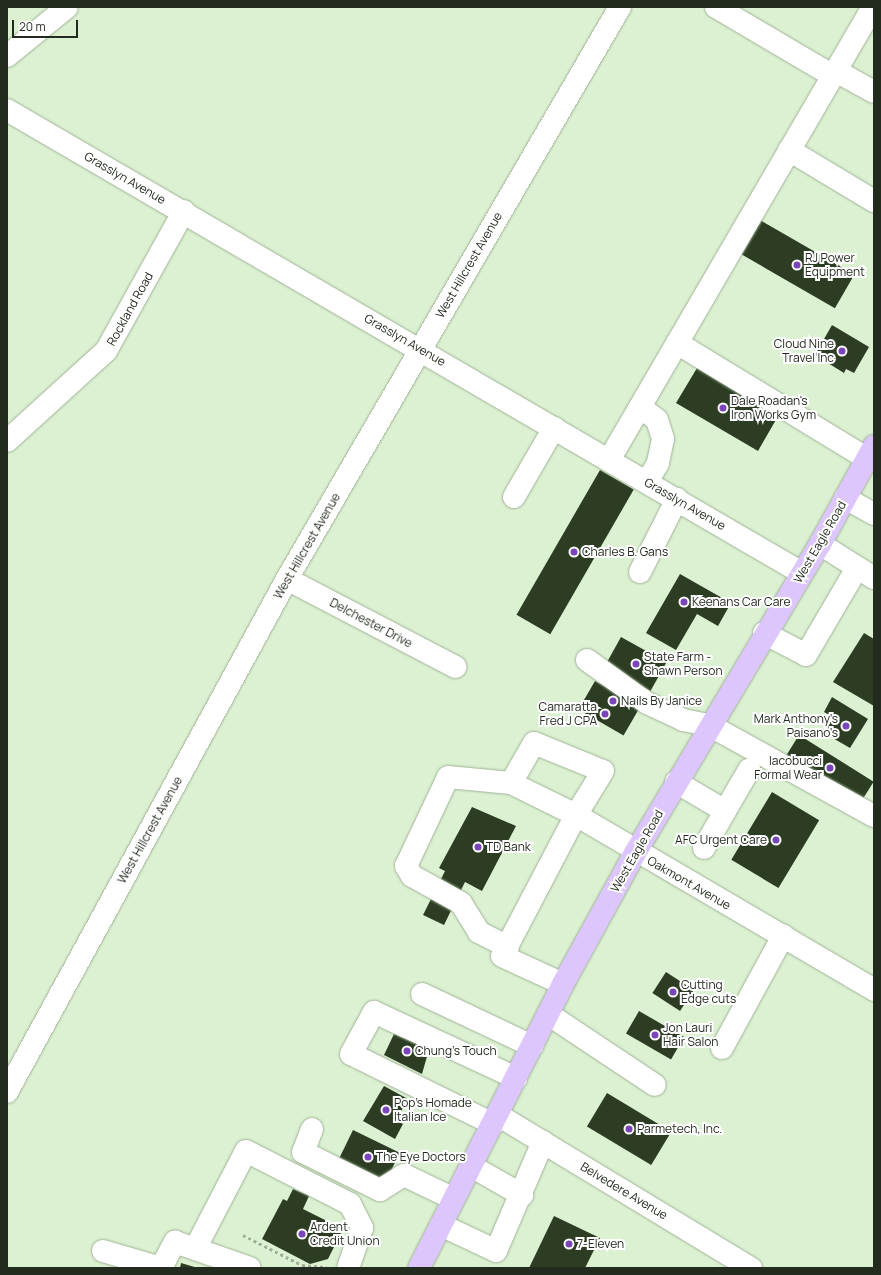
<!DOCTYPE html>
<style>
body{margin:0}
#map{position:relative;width:881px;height:1275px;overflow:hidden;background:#dcf1d2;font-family:Manrope,sans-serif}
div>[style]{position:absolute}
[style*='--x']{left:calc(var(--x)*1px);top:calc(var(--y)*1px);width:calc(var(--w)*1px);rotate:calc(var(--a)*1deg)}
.building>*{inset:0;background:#2c3d24;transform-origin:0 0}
.path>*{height:2.5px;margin-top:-1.25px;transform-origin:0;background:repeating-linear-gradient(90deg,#9eaf96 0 3px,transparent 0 6px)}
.roads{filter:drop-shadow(0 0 1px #9fb395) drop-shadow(0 0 1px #9fb395)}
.minor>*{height:22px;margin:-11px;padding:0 11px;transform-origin:11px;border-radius:11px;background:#fff}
.major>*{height:22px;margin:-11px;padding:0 11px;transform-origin:11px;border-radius:11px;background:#dcc6fd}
.dots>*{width:11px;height:11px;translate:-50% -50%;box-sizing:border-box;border:2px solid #fff;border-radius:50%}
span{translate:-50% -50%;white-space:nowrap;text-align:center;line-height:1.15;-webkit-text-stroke:4px #fff;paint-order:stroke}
.street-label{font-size:12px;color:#232b1f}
.poi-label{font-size:12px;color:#232b1f}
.left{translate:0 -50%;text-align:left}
.right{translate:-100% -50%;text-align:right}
.frame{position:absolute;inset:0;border:8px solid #232b1f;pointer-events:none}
.scale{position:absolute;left:12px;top:20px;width:66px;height:18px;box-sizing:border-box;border:2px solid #232b1f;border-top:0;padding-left:5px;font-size:12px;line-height:14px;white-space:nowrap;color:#232b1f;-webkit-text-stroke:3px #fff;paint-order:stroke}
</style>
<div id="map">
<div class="building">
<i style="left:760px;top:220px;width:109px;height:39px;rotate:30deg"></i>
<i style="clip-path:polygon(832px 325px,869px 347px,854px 373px,846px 369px,844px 373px,815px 355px)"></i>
<i style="clip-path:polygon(697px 368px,764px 406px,761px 410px,777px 418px,758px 451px,676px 403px)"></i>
<i style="left:600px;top:470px;width:39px;height:167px;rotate:30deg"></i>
<i style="clip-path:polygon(680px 574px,731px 603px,718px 626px,697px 614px,676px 650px,646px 633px)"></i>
<i style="clip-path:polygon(864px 633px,874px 639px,874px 706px,833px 682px)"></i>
<i style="left:621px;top:637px;width:52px;height:33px;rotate:29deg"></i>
<i style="left:595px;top:681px;width:52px;height:33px;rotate:30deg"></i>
<i style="clip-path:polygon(832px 697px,868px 719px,850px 748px,824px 733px,833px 717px,824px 712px)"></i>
<i style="left:799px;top:735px;width:88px;height:25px;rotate:32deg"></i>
<i style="left:772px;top:792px;width:55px;height:79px;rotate:31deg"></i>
<i style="clip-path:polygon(472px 807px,516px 826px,482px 891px,465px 882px,444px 925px,423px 915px,445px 871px,439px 868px)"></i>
<i style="left:666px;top:972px;width:33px;height:25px;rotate:33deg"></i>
<i style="left:639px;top:1011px;width:52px;height:26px;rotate:30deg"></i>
<i style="clip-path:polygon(394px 1034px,403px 1038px,405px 1034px,430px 1046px,422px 1074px,384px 1055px)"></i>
<i style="clip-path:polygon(384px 1086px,408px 1099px,396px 1120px,403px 1124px,395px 1139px,363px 1121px)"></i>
<i style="left:607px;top:1093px;width:75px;height:39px;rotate:31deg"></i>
<i style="left:353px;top:1130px;width:52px;height:35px;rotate:26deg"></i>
<i style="clip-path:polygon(293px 1189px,309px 1196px,303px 1209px,343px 1229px,328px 1259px,310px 1264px,262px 1239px,283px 1199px,287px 1201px)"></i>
<i style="clip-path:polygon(554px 1216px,600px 1238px,585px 1268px,529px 1268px)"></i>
<i style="clip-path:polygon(181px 1263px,198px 1268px,180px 1268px)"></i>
</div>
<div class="path">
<i style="--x:243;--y:1235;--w:66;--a:27"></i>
<i style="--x:302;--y:1265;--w:25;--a:5"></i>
<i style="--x:378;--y:1268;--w:12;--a:0"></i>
</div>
<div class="roads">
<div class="minor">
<i style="--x:716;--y:7;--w:136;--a:30.5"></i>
<i style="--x:7;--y:56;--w:77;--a:-39.2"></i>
<i style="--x:836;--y:71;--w:43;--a:28.9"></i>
<i style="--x:7;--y:110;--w:920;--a:30.22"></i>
<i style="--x:789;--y:150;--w:99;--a:31"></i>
<i style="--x:677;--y:343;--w:223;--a:31.3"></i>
<i style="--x:640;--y:407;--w:21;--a:37"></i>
<i style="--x:657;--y:420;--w:20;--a:72"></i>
<i style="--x:663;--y:439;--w:25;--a:102"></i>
<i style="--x:658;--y:463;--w:22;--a:120"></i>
<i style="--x:7;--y:441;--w:134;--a:-42.3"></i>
<i style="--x:106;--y:351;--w:160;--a:-60.9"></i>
<i style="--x:609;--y:460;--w:524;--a:-59.77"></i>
<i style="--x:514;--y:497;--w:80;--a:-59.9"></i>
<i style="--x:845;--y:498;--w:33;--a:29"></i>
<i style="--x:820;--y:544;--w:64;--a:32.2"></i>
<i style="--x:640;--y:572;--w:82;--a:-63.1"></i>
<i style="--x:287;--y:579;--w:190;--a:27.6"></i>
<i style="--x:764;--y:633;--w:47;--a:27.6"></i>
<i style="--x:806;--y:655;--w:101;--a:-59.6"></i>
<i style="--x:587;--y:660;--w:74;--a:35.6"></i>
<i style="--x:647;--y:703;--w:40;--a:25"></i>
<i style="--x:683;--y:720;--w:26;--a:11"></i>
<i style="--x:709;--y:725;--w:188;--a:28.9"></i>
<i style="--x:676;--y:782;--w:57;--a:30.6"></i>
<i style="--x:725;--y:811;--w:48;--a:-59.7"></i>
<i style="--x:511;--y:783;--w:46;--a:-60.1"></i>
<i style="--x:534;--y:743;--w:74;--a:22.1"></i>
<i style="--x:603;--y:771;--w:52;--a:121.5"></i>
<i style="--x:576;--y:815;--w:159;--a:117.7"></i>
<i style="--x:502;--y:956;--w:67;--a:24.7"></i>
<i style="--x:704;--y:848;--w:43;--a:-60.4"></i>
<i style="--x:508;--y:947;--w:33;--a:-153"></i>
<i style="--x:479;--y:932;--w:34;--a:-122"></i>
<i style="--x:461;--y:903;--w:56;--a:-151.1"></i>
<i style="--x:412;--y:876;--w:12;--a:-121"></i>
<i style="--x:406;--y:866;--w:98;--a:-64.7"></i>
<i style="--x:448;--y:777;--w:63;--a:5.4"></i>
<i style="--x:511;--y:783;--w:72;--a:26.2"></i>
<i style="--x:576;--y:815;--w:346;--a:30.4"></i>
<i style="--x:422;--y:994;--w:122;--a:25.3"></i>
<i style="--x:548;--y:1014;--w:128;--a:33.6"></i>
<i style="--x:722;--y:1048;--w:128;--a:-61.4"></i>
<i style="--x:7;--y:1092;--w:584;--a:-61.37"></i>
<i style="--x:287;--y:579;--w:662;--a:-59.79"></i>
<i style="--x:498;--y:1115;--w:296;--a:31.2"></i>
<i style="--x:493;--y:1124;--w:158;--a:-153.8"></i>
<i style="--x:351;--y:1054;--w:48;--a:-61.3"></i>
<i style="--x:374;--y:1012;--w:157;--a:24.9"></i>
<i style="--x:312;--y:1129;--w:25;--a:111"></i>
<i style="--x:303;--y:1152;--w:86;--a:26.3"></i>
<i style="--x:380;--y:1190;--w:28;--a:-32"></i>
<i style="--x:404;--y:1175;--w:55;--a:25.6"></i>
<i style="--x:471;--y:1166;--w:59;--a:29.6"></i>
<i style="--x:441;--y:1225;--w:61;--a:25.3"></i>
<i style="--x:496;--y:1251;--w:119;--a:-66.7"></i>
<i style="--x:195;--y:1249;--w:110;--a:-62.5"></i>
<i style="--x:246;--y:1151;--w:117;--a:27"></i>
<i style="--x:350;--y:1204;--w:27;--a:63"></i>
<i style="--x:362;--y:1228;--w:42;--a:109.3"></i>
<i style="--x:103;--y:1251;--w:60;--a:16.3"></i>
<i style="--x:161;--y:1268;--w:30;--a:-62"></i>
<i style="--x:175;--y:1242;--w:79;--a:19.1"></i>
</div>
<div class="major">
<i style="--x:419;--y:1268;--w:318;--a:-63.1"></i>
<i style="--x:563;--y:984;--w:149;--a:-61.2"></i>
<i style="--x:635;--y:853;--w:360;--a:-59.1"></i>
<i style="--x:820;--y:544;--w:112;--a:-61.1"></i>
</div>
</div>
<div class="dots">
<i style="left:797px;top:265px;background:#7a44bb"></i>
<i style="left:842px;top:351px;background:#7a44bb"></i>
<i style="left:723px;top:408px;background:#7a44bb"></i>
<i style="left:574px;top:552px;background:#7a44bb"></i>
<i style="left:684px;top:602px;background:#7a44bb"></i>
<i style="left:636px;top:664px;background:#7a44bb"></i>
<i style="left:613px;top:701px;background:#7a44bb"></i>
<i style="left:605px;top:714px;background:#7a44bb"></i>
<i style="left:846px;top:726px;background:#7a44bb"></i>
<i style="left:830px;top:768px;background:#7a44bb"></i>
<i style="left:776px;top:840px;background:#7a44bb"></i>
<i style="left:478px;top:847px;background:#7a44bb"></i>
<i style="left:673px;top:992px;background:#7a44bb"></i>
<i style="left:655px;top:1035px;background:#7a44bb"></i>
<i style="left:407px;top:1051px;background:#7a44bb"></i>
<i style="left:386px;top:1110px;background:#7a44bb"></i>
<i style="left:629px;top:1129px;background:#7a44bb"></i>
<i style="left:368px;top:1157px;background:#7a44bb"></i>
<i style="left:302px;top:1234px;background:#7a44bb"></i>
<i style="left:569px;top:1244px;background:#7a44bb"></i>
</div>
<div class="street-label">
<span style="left:125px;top:178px;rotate:30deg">Grasslyn Avenue</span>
<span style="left:469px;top:265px;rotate:-60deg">West Hillcrest Avenue</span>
<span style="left:130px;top:309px;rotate:-61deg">Rockland Road</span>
<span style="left:405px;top:340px;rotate:30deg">Grasslyn Avenue</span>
<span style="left:685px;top:504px;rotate:30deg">Grasslyn Avenue</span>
<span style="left:820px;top:542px;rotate:-60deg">West Eagle Road</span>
<span style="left:307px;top:546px;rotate:-60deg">West Hillcrest Avenue</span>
<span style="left:371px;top:623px;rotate:28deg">Delchester Drive</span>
<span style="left:150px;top:830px;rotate:-61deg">West Hillcrest Avenue</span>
<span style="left:637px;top:851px;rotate:-60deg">West Eagle Road</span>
<span style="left:689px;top:883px;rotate:30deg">Oakmont Avenue</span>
<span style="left:624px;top:1191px;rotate:31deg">Belvedere Avenue</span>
</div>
<div class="poi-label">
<span class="left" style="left:805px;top:265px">RJ Power<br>Equipment</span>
<span class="right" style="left:834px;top:351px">Cloud Nine<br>Travel Inc</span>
<span class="left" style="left:731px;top:408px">Dale Roadan's<br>Iron Works Gym</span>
<span class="left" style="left:582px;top:552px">Charles B. Gans</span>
<span class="left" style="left:692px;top:602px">Keenans Car Care</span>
<span class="left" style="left:644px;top:664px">State Farm -<br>Shawn Person</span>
<span class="left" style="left:621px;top:701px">Nails By Janice</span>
<span class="right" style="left:597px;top:714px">Camaratta<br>Fred J CPA</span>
<span class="right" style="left:838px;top:726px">Mark Anthony's<br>Paisano's</span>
<span class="right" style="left:822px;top:768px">Iacobucci<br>Formal Wear</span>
<span class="right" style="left:767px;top:840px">AFC Urgent Care</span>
<span class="left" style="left:486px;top:847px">TD Bank</span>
<span class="left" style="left:681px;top:992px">Cutting<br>Edge cuts</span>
<span class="left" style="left:663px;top:1035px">Jon Lauri<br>Hair Salon</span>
<span class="left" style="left:415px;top:1051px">Chung's Touch</span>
<span class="left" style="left:394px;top:1110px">Pop's Homade<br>Italian Ice</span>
<span class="left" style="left:637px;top:1129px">Parmetech, Inc.</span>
<span class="left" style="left:376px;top:1157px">The Eye Doctors</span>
<span class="left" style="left:310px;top:1234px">Ardent<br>Credit Union</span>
<span class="left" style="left:577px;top:1244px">7-Eleven</span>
</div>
<div class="frame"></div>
<div class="scale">20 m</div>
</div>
